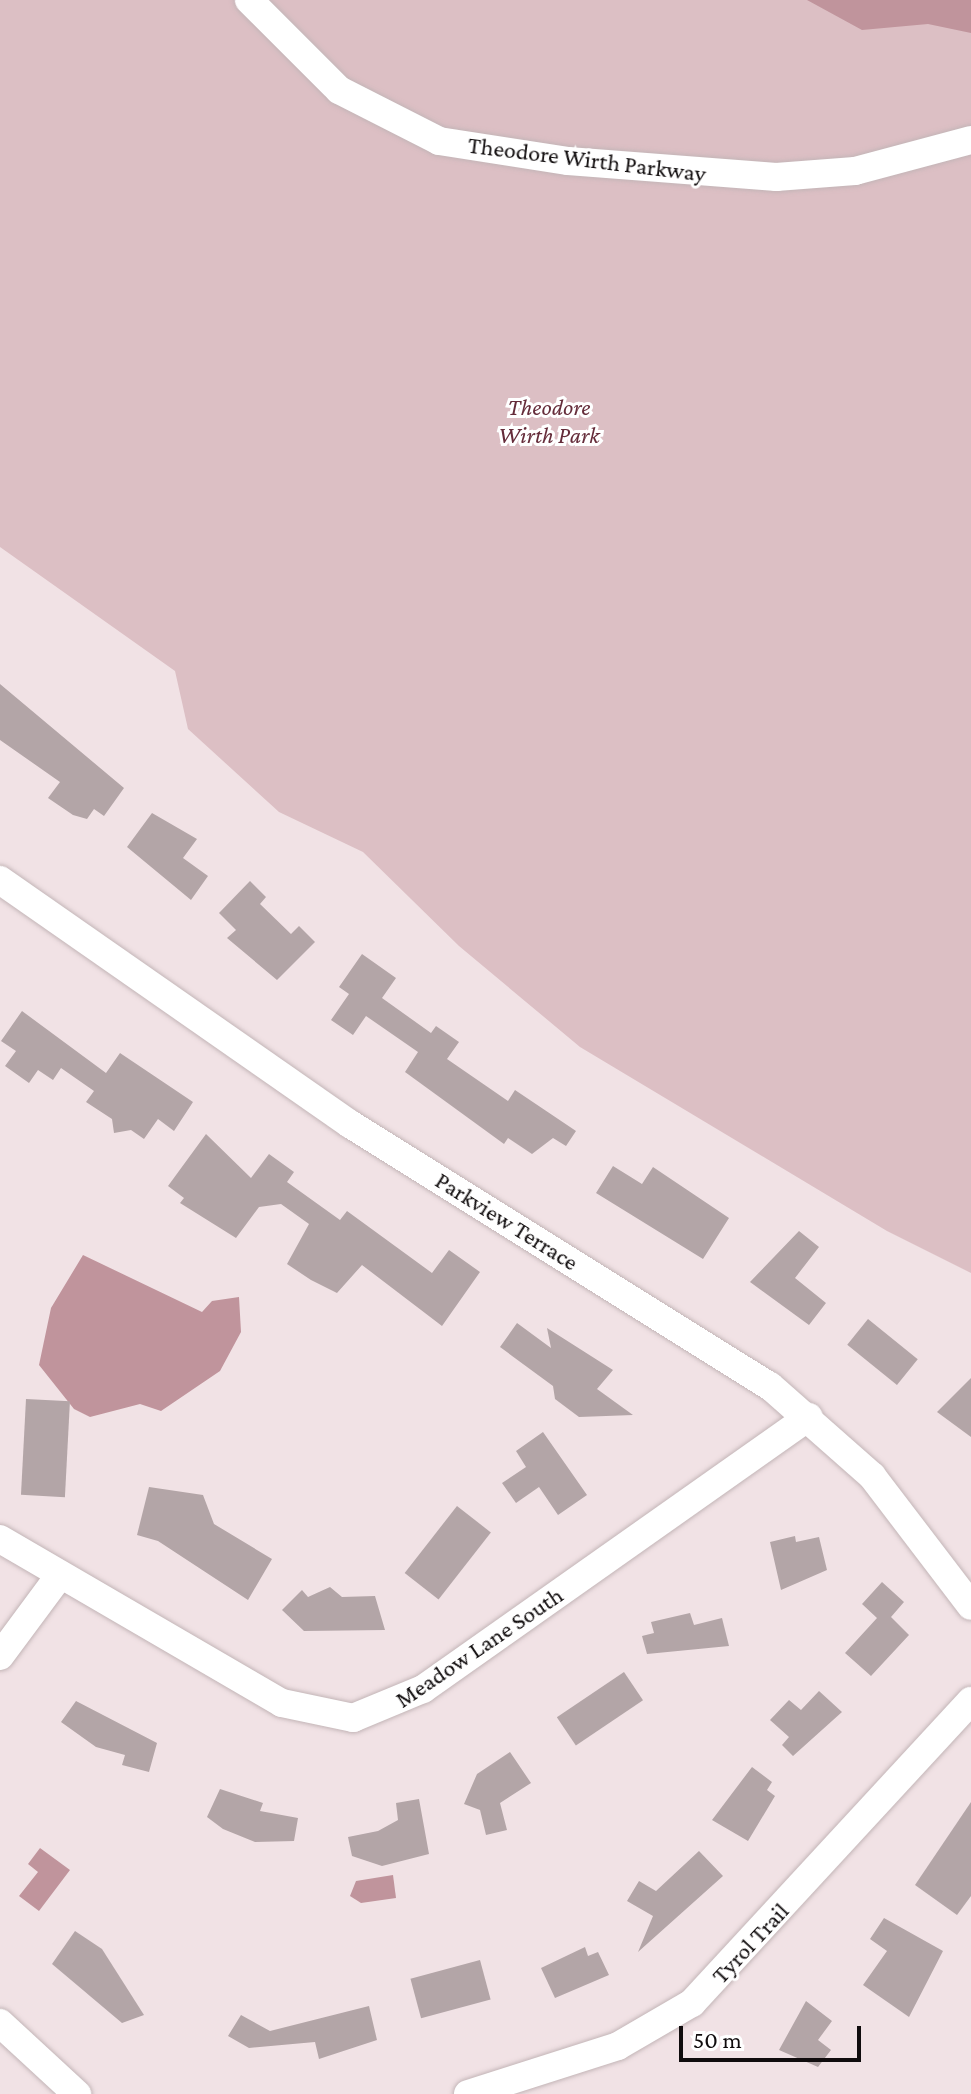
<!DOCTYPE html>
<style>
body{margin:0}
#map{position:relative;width:971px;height:2094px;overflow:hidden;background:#f1e2e5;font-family:"Crimson Pro",serif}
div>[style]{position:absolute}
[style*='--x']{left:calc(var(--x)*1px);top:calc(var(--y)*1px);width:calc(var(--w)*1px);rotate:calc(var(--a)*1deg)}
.green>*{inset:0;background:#dcbfc4}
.water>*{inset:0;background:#c0949c}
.building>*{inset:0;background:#b3a5a7;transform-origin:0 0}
.roads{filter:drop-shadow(0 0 2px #c3b5b7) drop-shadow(0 0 2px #c3b5b7)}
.minor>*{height:28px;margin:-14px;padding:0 14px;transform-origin:14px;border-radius:14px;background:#fff}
span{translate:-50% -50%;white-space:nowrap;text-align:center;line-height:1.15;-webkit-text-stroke:6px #fff;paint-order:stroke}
.street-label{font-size:24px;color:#100c0d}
.park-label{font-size:24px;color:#652c3a;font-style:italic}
.scale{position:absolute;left:679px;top:2026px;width:182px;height:36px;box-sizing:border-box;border:4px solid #100c0d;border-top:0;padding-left:10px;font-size:24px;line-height:28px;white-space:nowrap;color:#100c0d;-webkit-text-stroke:6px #fff;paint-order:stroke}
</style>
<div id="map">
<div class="green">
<i style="clip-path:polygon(0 0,971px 0,971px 1273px,887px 1231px,580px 1047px,459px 946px,363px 852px,279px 812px,188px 729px,175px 671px,0 547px)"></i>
</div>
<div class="water">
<i style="clip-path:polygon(807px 0,971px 0,971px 33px,928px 24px,862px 30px)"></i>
<i style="clip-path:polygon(83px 1255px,202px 1312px,212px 1301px,239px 1297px,241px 1332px,220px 1371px,161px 1411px,140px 1404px,90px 1417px,74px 1409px,39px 1365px,51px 1308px)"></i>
<i style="clip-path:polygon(40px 1848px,70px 1870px,39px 1911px,19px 1896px,38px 1872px,28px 1864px)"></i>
<i style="clip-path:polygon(393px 1875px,396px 1898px,361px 1903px,350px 1896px,356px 1881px)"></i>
</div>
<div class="building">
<i style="clip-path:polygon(0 684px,124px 788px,104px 816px,94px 809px,87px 819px,73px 815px,48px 798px,60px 782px,0 740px)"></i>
<i style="clip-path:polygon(152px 813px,197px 839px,183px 858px,208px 876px,191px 900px,127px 847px)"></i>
<i style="clip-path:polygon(250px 881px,266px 897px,260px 904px,291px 934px,299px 926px,315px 942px,277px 980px,227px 938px,236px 930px,219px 913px)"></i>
<i style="clip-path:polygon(362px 954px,396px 978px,382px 998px,431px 1033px,436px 1026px,459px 1042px,447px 1059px,508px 1101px,515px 1090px,576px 1131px,566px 1146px,553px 1138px,532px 1154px,508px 1138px,504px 1144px,405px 1072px,418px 1052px,366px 1016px,353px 1035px,331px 1020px,349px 994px,339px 987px)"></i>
<i style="clip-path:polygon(22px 1011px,106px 1073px,120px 1053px,193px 1102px,174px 1131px,158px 1119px,144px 1139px,131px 1130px,114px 1133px,112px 1119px,86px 1102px,94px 1091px,61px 1068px,53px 1080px,38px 1070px,29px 1083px,5px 1066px,16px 1051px,1px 1041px)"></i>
<i style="clip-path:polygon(206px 1134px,251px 1178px,269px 1154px,294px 1172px,287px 1182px,340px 1220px,347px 1211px,432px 1273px,449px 1250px,480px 1272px,442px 1326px,362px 1265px,337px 1293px,311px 1280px,287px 1264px,309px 1224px,281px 1204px,259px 1207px,236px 1238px,180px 1203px,184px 1198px,168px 1186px)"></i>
<i style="clip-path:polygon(613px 1166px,642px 1184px,653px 1167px,729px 1218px,703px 1259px,596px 1193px)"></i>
<i style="clip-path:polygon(799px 1231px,819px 1247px,795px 1278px,826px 1303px,809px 1325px,750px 1282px)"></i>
<i style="left:868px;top:1319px;width:64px;height:33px;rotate:39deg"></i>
<i style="clip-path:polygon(517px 1323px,551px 1348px,547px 1328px,613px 1370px,597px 1389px,633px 1415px,579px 1417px,555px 1399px,553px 1386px,500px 1347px)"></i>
<i style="clip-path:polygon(971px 1378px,971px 1437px,937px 1412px)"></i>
<i style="left:26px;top:1399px;width:44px;height:96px;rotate:3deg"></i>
<i style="clip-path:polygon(543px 1432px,587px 1495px,558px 1515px,539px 1487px,516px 1503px,502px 1483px,526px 1467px,516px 1451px)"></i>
<i style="clip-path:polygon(149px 1487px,203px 1495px,214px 1524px,272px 1559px,248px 1600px,158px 1541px,137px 1535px)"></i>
<i style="left:457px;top:1506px;width:43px;height:85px;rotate:38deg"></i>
<i style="clip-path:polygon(795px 1536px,796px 1542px,819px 1537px,827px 1570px,781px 1590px,770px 1542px)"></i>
<i style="clip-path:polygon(882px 1582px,904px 1602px,891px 1617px,909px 1635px,871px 1676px,845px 1653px,877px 1618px,862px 1604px)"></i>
<i style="clip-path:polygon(330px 1587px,342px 1597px,375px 1596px,385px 1630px,304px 1631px,282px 1610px,302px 1590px,308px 1597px)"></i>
<i style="clip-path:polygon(690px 1613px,694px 1625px,722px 1618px,729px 1646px,647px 1654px,642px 1636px,654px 1633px,651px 1622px)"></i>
<i style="left:624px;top:1672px;width:34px;height:81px;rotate:56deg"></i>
<i style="clip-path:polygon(819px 1691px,842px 1712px,793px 1756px,782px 1745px,789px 1737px,770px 1720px,789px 1700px,801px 1710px)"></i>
<i style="clip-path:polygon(76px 1701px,157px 1743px,149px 1772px,122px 1765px,125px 1755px,96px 1747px,61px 1722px)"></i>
<i style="clip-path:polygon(510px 1752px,531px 1783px,500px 1803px,507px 1830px,486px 1835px,480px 1810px,464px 1804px,477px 1774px)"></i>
<i style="clip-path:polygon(752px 1767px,772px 1782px,767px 1790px,775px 1796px,748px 1841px,712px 1820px)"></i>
<i style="clip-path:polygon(220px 1789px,263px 1803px,260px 1811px,298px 1818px,294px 1841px,255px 1842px,223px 1829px,207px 1817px)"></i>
<i style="clip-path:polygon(419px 1799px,429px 1854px,382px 1866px,352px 1856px,348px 1837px,378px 1831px,398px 1820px,396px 1803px)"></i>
<i style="clip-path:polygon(971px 1802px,971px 1896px,957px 1915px,915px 1885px)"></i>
<i style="clip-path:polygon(699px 1851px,723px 1876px,638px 1952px,653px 1916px,627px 1901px,639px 1881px,656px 1891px)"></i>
<i style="clip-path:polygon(884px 1918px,943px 1951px,909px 2017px,863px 1985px,887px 1951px,870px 1939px)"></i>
<i style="clip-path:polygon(75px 1931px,102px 1949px,144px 2015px,122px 2023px,52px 1964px)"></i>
<i style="clip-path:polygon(585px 1947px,588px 1956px,598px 1952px,609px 1975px,555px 1998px,541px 1968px)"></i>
<i style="left:480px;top:1960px;width:41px;height:72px;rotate:75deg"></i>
<i style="clip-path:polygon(806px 2001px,832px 2021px,818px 2040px,831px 2050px,818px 2067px,779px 2050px)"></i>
<i style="clip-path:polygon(369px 2006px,377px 2040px,319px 2059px,315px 2042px,249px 2048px,228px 2036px,241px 2015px,270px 2031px)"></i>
</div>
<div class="roads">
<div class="minor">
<i style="--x:249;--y:0;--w:127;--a:45"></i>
<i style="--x:339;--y:90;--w:112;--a:27"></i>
<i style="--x:439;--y:141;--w:131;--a:8.8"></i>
<i style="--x:568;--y:161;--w:209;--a:4.4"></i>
<i style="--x:776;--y:177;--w:79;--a:-4.3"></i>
<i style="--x:855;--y:171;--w:120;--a:-15"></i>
<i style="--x:0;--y:880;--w:427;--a:34.9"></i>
<i style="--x:350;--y:1124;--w:495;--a:32"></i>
<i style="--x:770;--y:1386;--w:136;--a:41.4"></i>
<i style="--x:872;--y:1476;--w:163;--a:52.7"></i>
<i style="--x:0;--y:1539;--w:326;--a:30.2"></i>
<i style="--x:282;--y:1703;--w:73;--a:11.9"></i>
<i style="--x:353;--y:1718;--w:76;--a:-22.5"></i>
<i style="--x:423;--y:1689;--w:472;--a:-35.2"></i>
<i style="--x:0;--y:1656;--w:101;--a:-53.5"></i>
<i style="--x:0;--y:2023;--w:105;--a:42.7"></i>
<i style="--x:468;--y:2094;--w:157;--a:-17.7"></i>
<i style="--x:618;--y:2046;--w:86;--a:-30.2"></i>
<i style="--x:692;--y:2003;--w:411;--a:-47.3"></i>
</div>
</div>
<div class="street-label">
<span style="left:587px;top:159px;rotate:7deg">Theodore Wirth Parkway</span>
<span style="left:507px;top:1221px;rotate:32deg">Parkview Terrace</span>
<span style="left:479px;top:1647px;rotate:-34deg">Meadow Lane South</span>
<span style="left:750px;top:1943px;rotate:-47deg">Tyrol Trail</span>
</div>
<div class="park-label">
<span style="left:549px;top:421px">Theodore<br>Wirth Park</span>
</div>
<div class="scale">50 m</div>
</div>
